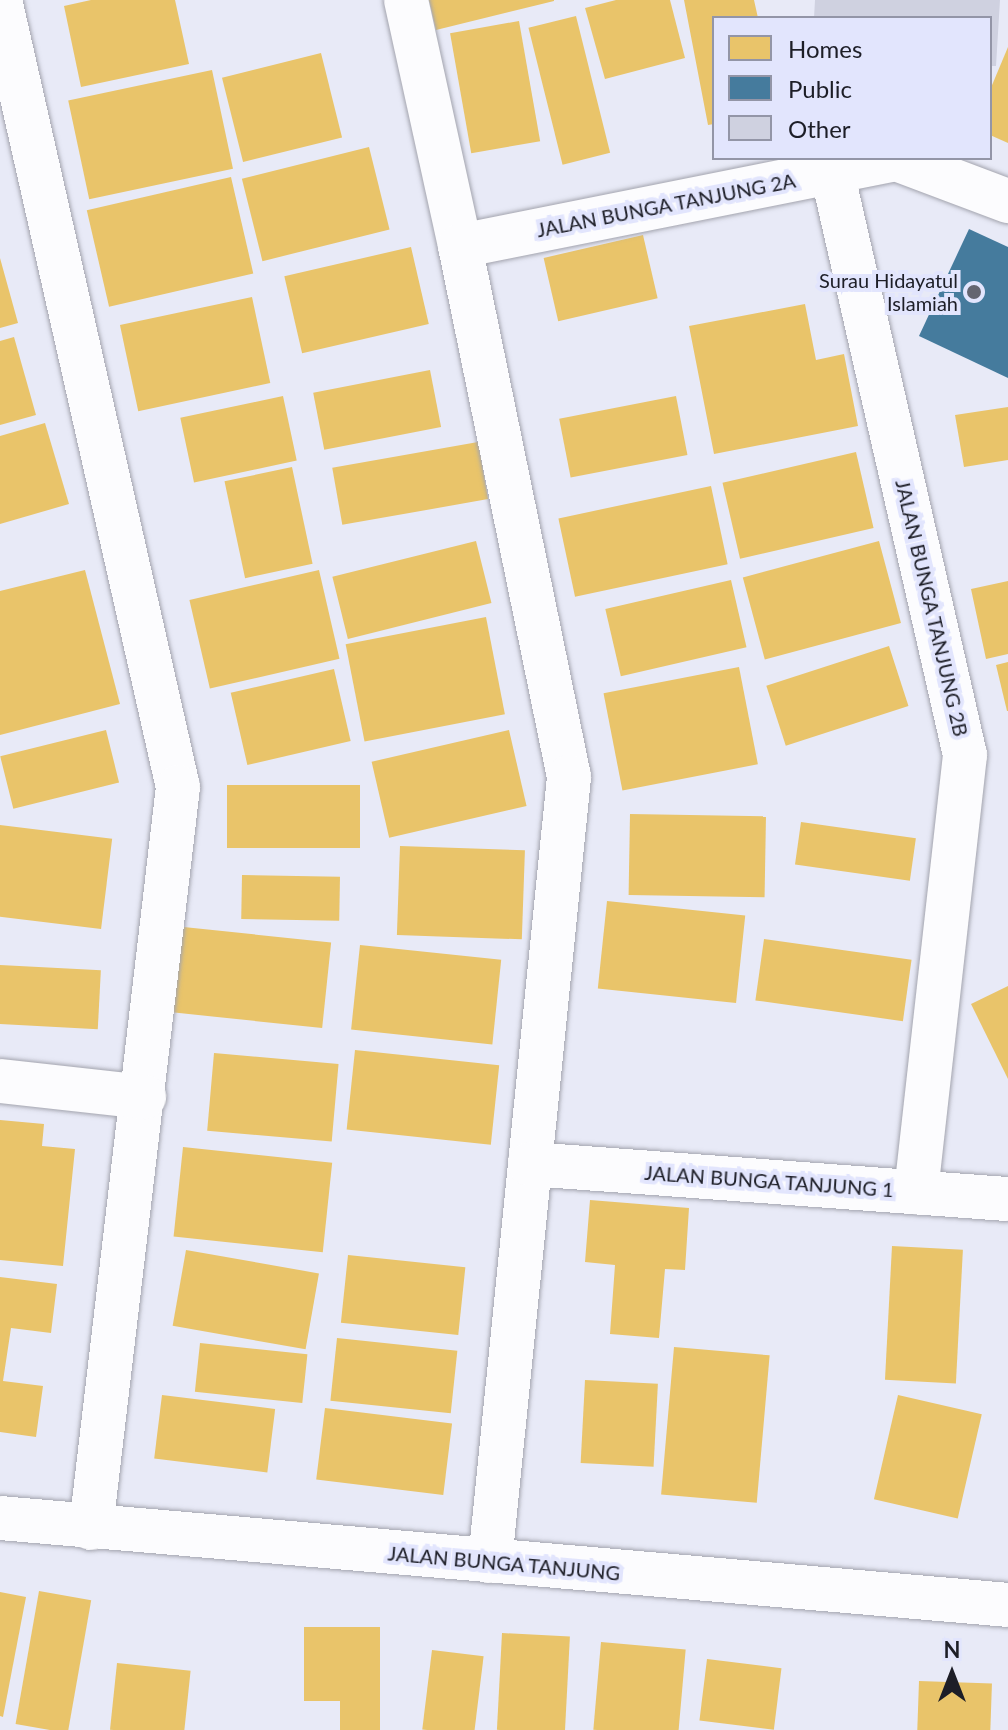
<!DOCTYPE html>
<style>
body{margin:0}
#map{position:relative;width:1008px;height:1730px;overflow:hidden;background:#e8eaf7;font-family:Lato,sans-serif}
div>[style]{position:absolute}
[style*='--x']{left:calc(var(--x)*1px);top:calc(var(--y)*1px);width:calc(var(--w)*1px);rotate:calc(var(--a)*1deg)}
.homes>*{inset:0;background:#e9c46a;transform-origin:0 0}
.public>*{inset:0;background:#457b9d}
.building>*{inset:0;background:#cfd1e0}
.roads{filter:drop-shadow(0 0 2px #a3a4ae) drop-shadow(0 0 2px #a3a4ae)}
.minor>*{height:44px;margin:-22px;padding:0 22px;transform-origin:22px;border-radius:22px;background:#fcfcfe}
.dots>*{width:22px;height:22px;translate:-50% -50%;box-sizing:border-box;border:4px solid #e2e5fd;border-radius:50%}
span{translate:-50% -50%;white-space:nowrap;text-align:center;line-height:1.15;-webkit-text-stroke:8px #e2e5fd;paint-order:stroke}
.street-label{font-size:20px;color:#1d1e27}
.poi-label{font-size:20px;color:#1d1e27}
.right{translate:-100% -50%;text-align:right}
.legend{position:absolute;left:712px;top:16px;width:280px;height:144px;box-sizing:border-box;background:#e2e5fd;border:2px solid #9395a7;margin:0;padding:10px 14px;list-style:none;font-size:24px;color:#1d1e27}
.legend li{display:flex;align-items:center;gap:16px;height:40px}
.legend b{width:40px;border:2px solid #9395a7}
.north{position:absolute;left:912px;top:1634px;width:80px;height:80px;-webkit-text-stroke:6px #e2e5fd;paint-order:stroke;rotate:0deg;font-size:22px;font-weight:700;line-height:32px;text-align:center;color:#1d1e27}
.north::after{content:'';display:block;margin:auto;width:28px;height:36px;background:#1d1e27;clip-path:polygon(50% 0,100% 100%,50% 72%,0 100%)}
</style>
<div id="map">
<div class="homes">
<i style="clip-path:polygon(91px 0,175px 0,189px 64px,81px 87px,64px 6px)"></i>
<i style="clip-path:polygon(429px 0,554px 0,554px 1px,436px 30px)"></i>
<i style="clip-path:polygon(616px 0,670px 0,685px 58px,605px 79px,585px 8px)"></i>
<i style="clip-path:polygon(684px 0,754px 0,758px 18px,714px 18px,714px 124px,708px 125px)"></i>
<i style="left:576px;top:16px;width:141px;height:49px;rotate:76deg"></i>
<i style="left:519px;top:21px;width:122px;height:70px;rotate:80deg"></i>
<i style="clip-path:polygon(1008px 47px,1008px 143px,990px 135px,990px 90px)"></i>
<i style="left:321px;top:53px;width:87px;height:102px;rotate:76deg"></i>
<i style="left:212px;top:70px;width:101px;height:147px;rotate:78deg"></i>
<i style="left:369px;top:147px;width:85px;height:131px;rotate:76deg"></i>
<i style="left:231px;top:177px;width:99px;height:148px;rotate:77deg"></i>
<i style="left:643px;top:235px;width:65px;height:102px;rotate:77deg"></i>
<i style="left:411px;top:247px;width:79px;height:130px;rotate:77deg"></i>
<i style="clip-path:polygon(0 258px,18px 323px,0 328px)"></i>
<i style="left:252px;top:297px;width:88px;height:135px;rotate:78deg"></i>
<i style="clip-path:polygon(805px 304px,816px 360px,844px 354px,858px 426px,714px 454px,689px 326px)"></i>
<i style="clip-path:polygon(14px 337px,36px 415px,0 425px,0 341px)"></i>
<i style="left:430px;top:370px;width:58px;height:119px;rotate:79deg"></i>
<i style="left:283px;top:396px;width:66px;height:105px;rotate:78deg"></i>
<i style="left:676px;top:396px;width:60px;height:119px;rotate:79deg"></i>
<i style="clip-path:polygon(1008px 407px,1008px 460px,964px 467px,955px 415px)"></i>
<i style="clip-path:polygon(45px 423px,69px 504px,0 524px,0 436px)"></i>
<i style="left:478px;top:442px;width:58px;height:148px;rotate:80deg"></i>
<i style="left:856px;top:452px;width:78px;height:137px;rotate:77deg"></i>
<i style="left:292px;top:467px;width:99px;height:69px;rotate:78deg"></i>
<i style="left:711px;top:486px;width:80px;height:156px;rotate:78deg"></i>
<i style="left:476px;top:541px;width:64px;height:148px;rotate:76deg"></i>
<i style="left:879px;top:541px;width:85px;height:141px;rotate:75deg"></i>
<i style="clip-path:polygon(85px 570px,120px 704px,0 735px,0 591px)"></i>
<i style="left:319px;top:570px;width:91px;height:133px;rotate:77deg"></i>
<i style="left:731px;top:580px;width:69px;height:129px;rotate:77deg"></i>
<i style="clip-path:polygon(1008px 581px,1008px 654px,986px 659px,971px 589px)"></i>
<i style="left:486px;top:617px;width:99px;height:143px;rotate:79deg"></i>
<i style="left:889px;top:646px;width:63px;height:129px;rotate:72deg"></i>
<i style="clip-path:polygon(1008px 662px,1008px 711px,1007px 711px,996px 665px)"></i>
<i style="left:739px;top:667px;width:99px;height:138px;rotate:79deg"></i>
<i style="left:334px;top:669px;width:74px;height:106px;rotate:77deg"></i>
<i style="left:106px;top:730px;width:54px;height:109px;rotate:76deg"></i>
<i style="left:509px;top:730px;width:78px;height:141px;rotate:77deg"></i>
<i style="left:360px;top:785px;width:63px;height:133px;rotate:90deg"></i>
<i style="left:630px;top:814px;width:136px;height:81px;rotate:1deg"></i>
<i style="left:801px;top:822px;width:116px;height:43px;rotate:8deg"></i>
<i style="left:0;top:825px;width:113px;height:91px;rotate:7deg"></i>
<i style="left:400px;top:846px;width:125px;height:89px;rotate:2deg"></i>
<i style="left:242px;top:875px;width:98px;height:44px;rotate:1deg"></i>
<i style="left:607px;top:901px;width:139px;height:88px;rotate:6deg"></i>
<i style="left:174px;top:926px;width:158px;height:86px;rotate:6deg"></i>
<i style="left:764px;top:939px;width:149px;height:62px;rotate:8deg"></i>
<i style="left:360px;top:945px;width:142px;height:85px;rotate:6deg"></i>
<i style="left:0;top:965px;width:101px;height:59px;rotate:3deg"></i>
<i style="clip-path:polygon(1008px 986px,1008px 1079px,971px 1004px)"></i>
<i style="left:355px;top:1050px;width:145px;height:80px;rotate:6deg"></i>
<i style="left:214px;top:1053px;width:125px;height:78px;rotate:5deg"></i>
<i style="clip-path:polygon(0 1120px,44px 1124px,42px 1146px,75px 1149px,63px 1266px,0 1260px)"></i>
<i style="left:183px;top:1147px;width:150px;height:90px;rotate:6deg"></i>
<i style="clip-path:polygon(590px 1200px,689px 1208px,685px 1270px,665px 1269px,659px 1338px,610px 1334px,615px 1265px,585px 1262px)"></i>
<i style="left:892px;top:1246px;width:71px;height:134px;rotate:3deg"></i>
<i style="left:186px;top:1250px;width:135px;height:77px;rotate:10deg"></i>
<i style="left:348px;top:1255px;width:118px;height:68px;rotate:6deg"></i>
<i style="clip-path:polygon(0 1277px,57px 1284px,51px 1333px,11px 1328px,3px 1381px,43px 1386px,36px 1437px,0 1432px)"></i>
<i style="left:337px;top:1338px;width:121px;height:63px;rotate:6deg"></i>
<i style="left:200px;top:1343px;width:108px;height:49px;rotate:6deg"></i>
<i style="left:674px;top:1347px;width:96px;height:148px;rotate:5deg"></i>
<i style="left:585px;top:1380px;width:73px;height:83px;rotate:3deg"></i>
<i style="left:162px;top:1395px;width:114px;height:64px;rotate:7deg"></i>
<i style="left:898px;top:1395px;width:86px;height:107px;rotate:13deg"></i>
<i style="left:325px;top:1408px;width:128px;height:72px;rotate:7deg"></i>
<i style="left:39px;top:1591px;width:53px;height:135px;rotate:10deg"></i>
<i style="clip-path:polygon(0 1592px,26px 1597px,3px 1717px,0 1716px)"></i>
<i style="clip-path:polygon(304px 1627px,380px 1627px,380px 1730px,340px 1730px,340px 1701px,304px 1701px)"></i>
<i style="left:502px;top:1633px;width:68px;height:97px;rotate:3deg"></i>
<i style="left:601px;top:1642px;width:85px;height:88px;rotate:5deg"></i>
<i style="left:432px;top:1650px;width:52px;height:80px;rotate:7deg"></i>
<i style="left:707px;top:1659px;width:75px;height:62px;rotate:7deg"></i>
<i style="left:117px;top:1663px;width:74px;height:67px;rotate:6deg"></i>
<i style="left:919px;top:1681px;width:73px;height:49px;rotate:2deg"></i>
</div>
<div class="public">
<i style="clip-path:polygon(969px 229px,1008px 247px,1008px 378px,919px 336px)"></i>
</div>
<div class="building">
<i style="clip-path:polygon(815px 0,1000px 0,996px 66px,990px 66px,990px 18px,814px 18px)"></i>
</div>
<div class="roads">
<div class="minor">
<i style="--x:0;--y:0;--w:807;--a:77.26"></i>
<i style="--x:178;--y:787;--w:746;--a:96.7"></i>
<i style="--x:406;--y:0;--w:252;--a:77.6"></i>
<i style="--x:460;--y:246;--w:542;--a:78.4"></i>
<i style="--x:569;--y:777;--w:788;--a:95.75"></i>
<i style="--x:832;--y:172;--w:598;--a:77.15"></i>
<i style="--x:965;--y:755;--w:440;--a:96.4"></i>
<i style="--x:460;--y:246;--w:445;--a:-11.3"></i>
<i style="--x:896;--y:159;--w:120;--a:20.6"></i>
<i style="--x:0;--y:1081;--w:145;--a:6.3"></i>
<i style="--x:530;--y:1164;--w:479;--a:4.2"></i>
<i style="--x:0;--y:1518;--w:1012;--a:4.93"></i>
</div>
</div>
<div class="dots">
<i style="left:974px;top:292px;background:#646570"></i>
</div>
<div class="street-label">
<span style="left:666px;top:205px;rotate:-11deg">JALAN BUNGA TANJUNG 2A</span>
<span style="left:932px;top:608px;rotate:77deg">JALAN BUNGA TANJUNG 2B</span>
<span style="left:769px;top:1181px;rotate:4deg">JALAN BUNGA TANJUNG 1</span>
<span style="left:504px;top:1563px;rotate:5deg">JALAN BUNGA TANJUNG</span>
</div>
<div class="poi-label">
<span class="right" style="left:958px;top:292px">Surau Hidayatul<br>Islamiah</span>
</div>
<ul class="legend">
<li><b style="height:22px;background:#e9c46a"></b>Homes</li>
<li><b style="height:22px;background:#457b9d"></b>Public</li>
<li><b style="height:22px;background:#cfd1e0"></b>Other</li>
</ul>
<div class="north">N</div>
</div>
